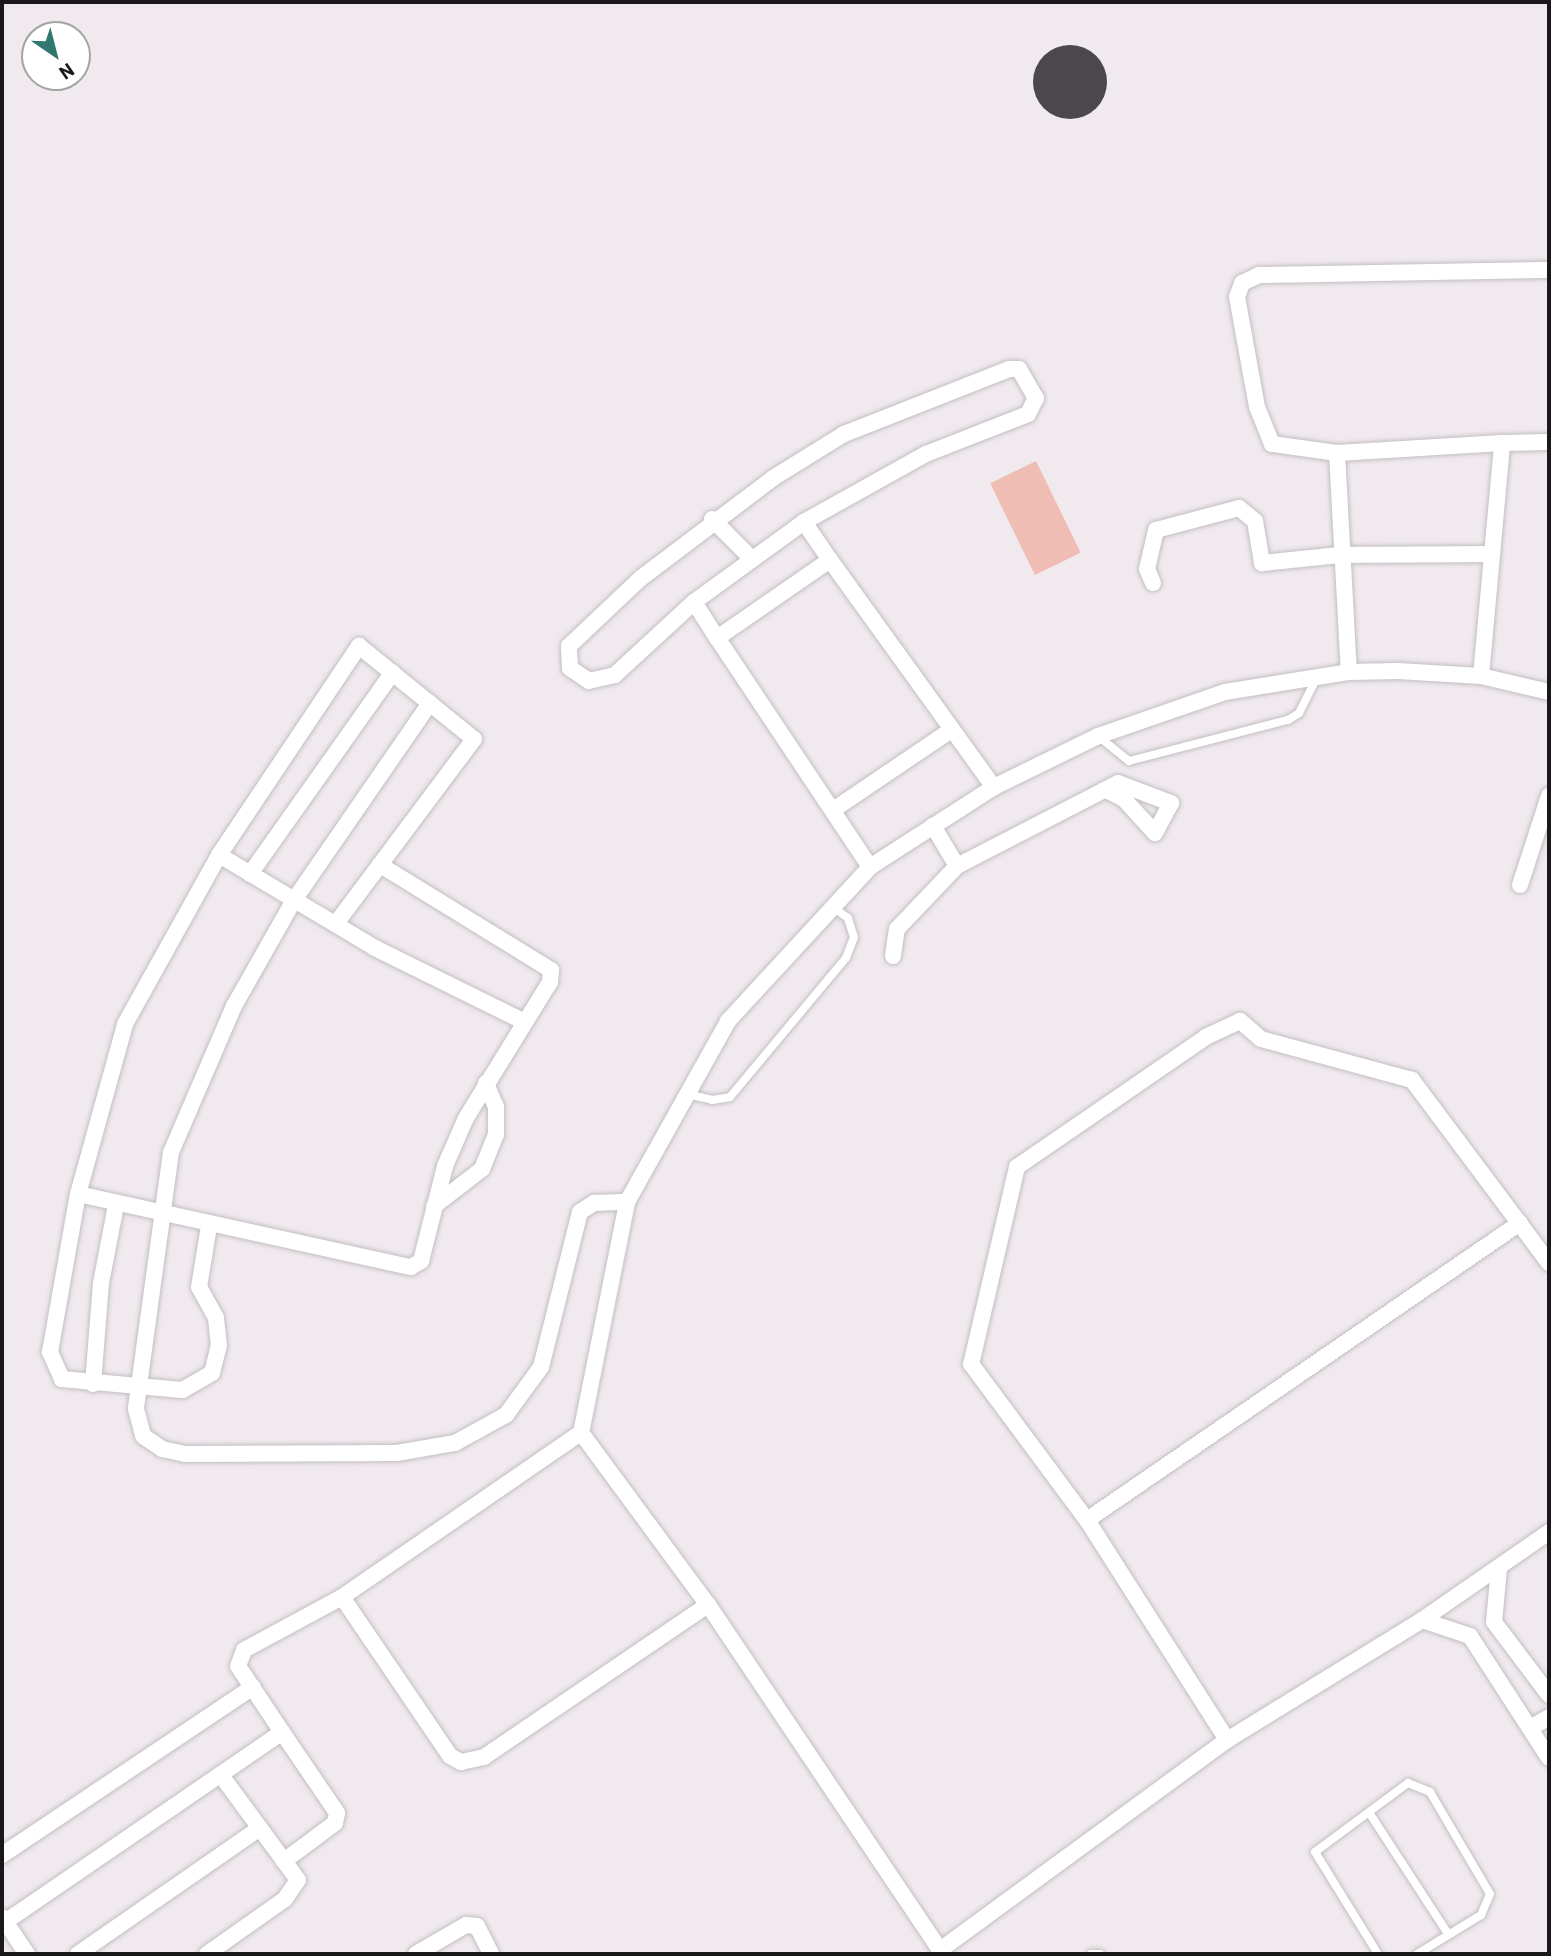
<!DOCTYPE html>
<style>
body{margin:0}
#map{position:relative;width:1551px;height:1956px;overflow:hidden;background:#f0eaef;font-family:Barlow,sans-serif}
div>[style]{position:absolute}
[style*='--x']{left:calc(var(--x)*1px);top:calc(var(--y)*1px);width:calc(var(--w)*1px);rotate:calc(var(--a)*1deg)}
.green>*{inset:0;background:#f0bdb4;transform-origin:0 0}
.building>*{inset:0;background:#4a484d}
.round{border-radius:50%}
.roads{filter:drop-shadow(0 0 2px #c3bec2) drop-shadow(0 0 2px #c3bec2)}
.lane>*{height:8px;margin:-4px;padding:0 4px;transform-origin:4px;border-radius:4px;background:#fff}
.street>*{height:16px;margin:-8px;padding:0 8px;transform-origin:8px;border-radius:8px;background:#fff}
span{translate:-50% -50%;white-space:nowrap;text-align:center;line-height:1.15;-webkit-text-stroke:7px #fff;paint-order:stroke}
.frame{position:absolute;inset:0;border:4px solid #1a181a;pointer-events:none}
.north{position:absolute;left:21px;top:21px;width:70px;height:70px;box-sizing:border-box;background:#fff;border:2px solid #a3a3a3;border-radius:50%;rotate:145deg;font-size:19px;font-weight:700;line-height:28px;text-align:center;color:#1a181a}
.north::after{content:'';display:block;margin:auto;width:24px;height:32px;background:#30776f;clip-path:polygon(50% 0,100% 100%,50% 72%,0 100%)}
</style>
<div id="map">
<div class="green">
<i style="left:1036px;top:461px;width:102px;height:51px;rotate:64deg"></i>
</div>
<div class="building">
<i class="round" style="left:1033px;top:45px;width:74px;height:74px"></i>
</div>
<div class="roads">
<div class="lane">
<i style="--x:1098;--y:736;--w:40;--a:39"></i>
<i style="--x:1129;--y:761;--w:164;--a:-14.5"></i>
<i style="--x:1288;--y:720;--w:13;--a:-32"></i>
<i style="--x:1299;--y:713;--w:40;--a:-63.4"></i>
<i style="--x:687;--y:1094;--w:26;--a:13"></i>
<i style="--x:712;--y:1100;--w:18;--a:-9"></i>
<i style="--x:730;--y:1097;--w:181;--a:-50.2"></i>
<i style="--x:846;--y:958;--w:22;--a:-69"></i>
<i style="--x:854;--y:937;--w:20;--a:-108"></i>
<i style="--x:848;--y:918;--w:16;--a:-145"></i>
<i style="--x:1370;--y:1814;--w:141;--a:56.9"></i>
<i style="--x:1091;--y:1954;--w:9;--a:0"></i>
<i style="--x:1378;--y:1954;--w:120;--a:-121.7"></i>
<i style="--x:1315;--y:1852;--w:116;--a:-36.6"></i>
<i style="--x:1408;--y:1783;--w:24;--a:22"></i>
<i style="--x:1430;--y:1792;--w:118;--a:59.5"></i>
<i style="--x:1490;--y:1894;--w:23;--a:113"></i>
<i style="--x:1481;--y:1915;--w:75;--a:148.6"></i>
</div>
<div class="street">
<i style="--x:1009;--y:369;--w:10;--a:0"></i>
<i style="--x:1019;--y:369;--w:34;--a:60"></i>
<i style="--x:1036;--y:398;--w:18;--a:117"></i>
<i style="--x:1028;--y:414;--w:110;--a:158.6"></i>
<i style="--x:926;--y:454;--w:140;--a:150.9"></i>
<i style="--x:804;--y:522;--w:136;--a:144"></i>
<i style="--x:694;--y:602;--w:108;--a:137.3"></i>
<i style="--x:615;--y:675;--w:27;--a:167"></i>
<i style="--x:589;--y:681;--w:23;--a:-146"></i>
<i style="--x:570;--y:668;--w:22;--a:-93"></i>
<i style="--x:569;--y:646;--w:99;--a:-43.4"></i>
<i style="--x:641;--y:578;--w:166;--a:-37.1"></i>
<i style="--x:773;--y:478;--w:84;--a:-31.8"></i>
<i style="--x:844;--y:434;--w:177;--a:-21.5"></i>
<i style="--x:1502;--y:443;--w:47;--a:-1.2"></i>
<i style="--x:1337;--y:453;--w:219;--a:86.9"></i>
<i style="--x:712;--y:519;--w:55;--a:45"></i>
<i style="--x:804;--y:522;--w:46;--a:55.6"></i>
<i style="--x:1153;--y:583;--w:15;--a:-113"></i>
<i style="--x:1147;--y:569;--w:40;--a:-77"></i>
<i style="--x:1156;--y:530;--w:86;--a:-14.8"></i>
<i style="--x:1239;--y:508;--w:21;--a:39"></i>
<i style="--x:1255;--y:521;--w:43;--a:80.5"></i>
<i style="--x:1262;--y:563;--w:78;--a:-5.9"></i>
<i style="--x:1340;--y:555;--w:152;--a:-0.4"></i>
<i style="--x:694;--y:602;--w:43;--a:57.4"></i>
<i style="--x:1481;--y:676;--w:234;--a:-84.8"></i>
<i style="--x:1502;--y:443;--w:165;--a:176.5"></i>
<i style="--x:1337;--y:453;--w:66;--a:-172.1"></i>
<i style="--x:1272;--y:444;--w:40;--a:-112"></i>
<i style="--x:1257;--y:407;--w:112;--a:-100.3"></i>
<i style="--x:1237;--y:297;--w:15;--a:-70"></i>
<i style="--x:1242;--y:283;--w:19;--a:-25"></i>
<i style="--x:1259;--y:275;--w:290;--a:-1"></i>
<i style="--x:430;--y:703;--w:239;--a:124.6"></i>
<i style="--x:294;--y:900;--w:122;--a:119.5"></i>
<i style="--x:234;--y:1006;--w:159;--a:113.3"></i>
<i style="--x:171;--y:1152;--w:259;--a:97.8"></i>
<i style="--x:136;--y:1409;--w:28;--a:75"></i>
<i style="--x:143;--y:1436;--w:23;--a:34"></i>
<i style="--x:162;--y:1449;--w:24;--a:12"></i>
<i style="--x:185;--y:1454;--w:212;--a:-0.3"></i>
<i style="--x:397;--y:1453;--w:59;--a:-9.8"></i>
<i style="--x:455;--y:1443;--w:58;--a:-28.8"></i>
<i style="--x:506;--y:1415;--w:59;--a:-53.9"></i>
<i style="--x:541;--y:1367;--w:160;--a:-75.9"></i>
<i style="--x:580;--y:1212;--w:17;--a:-33"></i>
<i style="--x:594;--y:1203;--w:33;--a:-2"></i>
<i style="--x:833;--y:810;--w:143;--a:-34.1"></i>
<i style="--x:219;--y:855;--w:252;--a:-56.2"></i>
<i style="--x:359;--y:646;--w:148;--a:39"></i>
<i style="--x:474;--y:739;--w:229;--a:126.8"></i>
<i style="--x:957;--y:866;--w:181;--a:-27.3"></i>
<i style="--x:1118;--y:783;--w:57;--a:20.7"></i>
<i style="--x:1171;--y:803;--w:34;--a:118"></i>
<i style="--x:1155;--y:833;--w:46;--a:-132.4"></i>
<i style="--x:1124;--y:799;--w:20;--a:-153"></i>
<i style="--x:870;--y:867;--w:275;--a:-123.7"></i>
<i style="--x:717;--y:638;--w:137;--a:-34.6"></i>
<i style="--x:830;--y:560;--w:280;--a:54.2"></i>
<i style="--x:250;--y:874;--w:247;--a:-54.7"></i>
<i style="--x:1520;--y:885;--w:94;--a:-72"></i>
<i style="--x:893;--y:956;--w:27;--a:-82"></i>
<i style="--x:897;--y:929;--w:87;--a:-46.4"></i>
<i style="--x:957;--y:866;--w:47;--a:-121"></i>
<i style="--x:78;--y:1194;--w:341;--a:12.4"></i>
<i style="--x:411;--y:1267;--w:12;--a:-31"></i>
<i style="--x:421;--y:1261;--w:98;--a:-75.8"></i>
<i style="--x:445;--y:1166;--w:52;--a:-66.4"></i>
<i style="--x:466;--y:1118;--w:160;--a:-58.3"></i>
<i style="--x:550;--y:982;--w:12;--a:-85"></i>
<i style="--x:551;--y:970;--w:201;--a:-148.4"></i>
<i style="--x:434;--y:1206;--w:61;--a:-37.6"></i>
<i style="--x:482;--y:1169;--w:37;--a:-68"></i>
<i style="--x:496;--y:1135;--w:28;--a:-90"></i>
<i style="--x:496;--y:1107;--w:26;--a:-113"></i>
<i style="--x:209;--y:1226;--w:62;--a:99.3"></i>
<i style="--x:199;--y:1287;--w:35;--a:61"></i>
<i style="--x:216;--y:1318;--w:27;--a:84"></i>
<i style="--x:219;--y:1345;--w:29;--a:104"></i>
<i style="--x:212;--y:1373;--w:34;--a:150"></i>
<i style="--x:182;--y:1390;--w:121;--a:-174.8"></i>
<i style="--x:62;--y:1379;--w:30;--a:-114"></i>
<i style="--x:50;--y:1352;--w:160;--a:-80"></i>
<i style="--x:78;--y:1194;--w:176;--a:-74.5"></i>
<i style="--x:125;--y:1024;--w:193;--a:-60.9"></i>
<i style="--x:219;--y:855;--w:182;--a:30.8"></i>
<i style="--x:375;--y:948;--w:163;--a:26.3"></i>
<i style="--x:1549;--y:1263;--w:229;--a:-126.8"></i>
<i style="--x:1412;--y:1080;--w:156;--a:-164.8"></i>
<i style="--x:1261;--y:1039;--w:28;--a:-139"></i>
<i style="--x:1240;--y:1021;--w:38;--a:155"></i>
<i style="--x:1206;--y:1037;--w:229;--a:145.5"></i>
<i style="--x:1017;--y:1167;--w:202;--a:103.1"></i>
<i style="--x:971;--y:1364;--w:194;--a:53.4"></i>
<i style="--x:1087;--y:1520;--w:261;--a:57.5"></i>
<i style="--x:1227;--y:1740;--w:229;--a:-31.6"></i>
<i style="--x:1422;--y:1620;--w:155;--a:-34.7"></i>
<i style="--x:93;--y:1384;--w:101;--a:-85.5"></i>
<i style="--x:101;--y:1283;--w:79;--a:-79.1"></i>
<i style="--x:1087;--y:1520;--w:525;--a:-34.45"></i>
<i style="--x:1499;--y:1569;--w:53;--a:95.4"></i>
<i style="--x:1494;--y:1622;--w:91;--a:53"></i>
<i style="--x:342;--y:1597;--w:192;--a:55.8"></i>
<i style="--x:450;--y:1756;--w:13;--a:29"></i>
<i style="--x:461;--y:1762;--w:24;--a:-12"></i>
<i style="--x:484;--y:1757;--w:271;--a:-34.2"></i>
<i style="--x:1422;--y:1620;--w:51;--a:18.4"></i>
<i style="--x:1470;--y:1636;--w:145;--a:57.1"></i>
<i style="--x:1532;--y:1727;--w:20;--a:-30"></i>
<i style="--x:282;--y:1732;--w:98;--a:55.8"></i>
<i style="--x:337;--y:1813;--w:10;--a:101"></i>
<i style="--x:335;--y:1823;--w:64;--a:143.3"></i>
<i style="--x:1227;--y:1740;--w:356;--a:143.8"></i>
<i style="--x:940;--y:1950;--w:416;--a:-123.9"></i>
<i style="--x:708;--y:1605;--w:214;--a:-126.4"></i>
<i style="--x:581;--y:1433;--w:236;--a:-78.7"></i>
<i style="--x:627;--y:1202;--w:207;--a:-60.8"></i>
<i style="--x:728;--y:1021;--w:209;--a:-47.3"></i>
<i style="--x:870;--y:867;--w:148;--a:-32.8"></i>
<i style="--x:994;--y:787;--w:116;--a:-26.1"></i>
<i style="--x:1098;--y:736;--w:134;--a:-19.1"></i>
<i style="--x:1225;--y:692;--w:126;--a:-9.2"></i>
<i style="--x:1349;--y:672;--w:49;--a:-1.2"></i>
<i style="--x:1398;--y:671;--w:83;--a:3.4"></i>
<i style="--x:1481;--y:676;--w:70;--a:13.2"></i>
<i style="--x:2;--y:1855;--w:302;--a:-33.8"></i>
<i style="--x:2;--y:1917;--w:45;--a:56"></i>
<i style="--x:5;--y:1922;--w:336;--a:-34.4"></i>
<i style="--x:282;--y:1732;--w:79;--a:-123.7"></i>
<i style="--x:238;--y:1666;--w:17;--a:-69"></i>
<i style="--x:244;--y:1650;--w:111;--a:-28.4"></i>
<i style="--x:342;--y:1597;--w:290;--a:-34.5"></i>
<i style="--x:78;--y:1954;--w:221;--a:-34.7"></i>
<i style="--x:207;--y:1954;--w:95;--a:-35.2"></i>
<i style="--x:285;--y:1899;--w:23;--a:-56"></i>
<i style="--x:298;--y:1880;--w:130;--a:-126.3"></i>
<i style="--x:416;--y:1954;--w:58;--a:-30.1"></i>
<i style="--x:466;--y:1925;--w:11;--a:5"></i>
<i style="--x:477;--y:1926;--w:31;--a:63"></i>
</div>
</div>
<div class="frame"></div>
<div class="north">N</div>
</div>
